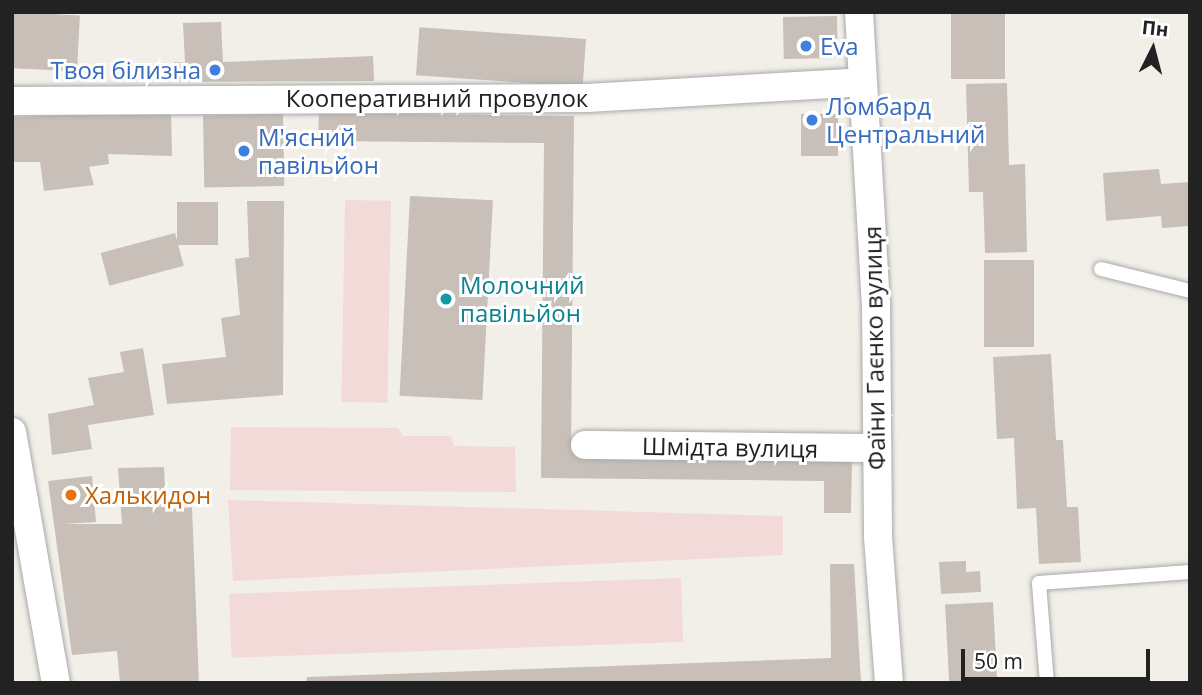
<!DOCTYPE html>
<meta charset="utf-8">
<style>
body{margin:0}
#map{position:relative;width:1202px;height:695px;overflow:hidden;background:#f2efe9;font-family:"Open Sans",sans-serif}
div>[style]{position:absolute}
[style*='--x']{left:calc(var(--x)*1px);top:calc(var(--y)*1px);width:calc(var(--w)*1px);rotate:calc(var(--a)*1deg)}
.commercial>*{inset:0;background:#f2dad9;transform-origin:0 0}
.building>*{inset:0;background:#c7bfb8;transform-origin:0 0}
.roads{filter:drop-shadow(0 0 2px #a9a9a9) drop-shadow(0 0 2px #a9a9a9)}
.service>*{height:14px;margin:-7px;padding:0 7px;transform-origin:7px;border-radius:7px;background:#fff}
.minor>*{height:28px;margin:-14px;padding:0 14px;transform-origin:14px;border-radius:14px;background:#fff}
.dots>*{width:19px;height:19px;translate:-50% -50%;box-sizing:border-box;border:4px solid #fff;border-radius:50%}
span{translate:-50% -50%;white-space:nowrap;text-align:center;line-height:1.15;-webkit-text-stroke:6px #fff;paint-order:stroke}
.shop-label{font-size:24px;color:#366cbe}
.left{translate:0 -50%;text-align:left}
.right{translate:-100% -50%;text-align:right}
.street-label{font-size:24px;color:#222}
.culture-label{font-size:24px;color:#0d838f}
.food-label{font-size:24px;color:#c56008}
.frame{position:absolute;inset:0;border:14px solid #222;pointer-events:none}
.north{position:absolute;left:1118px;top:14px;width:70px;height:70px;-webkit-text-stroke:5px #fff;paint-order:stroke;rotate:6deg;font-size:19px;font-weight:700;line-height:28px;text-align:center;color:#222}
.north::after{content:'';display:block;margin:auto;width:24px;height:32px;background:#222;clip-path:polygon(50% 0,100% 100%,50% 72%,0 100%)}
.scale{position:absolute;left:961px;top:649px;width:189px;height:32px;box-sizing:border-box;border:4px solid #222;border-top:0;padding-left:9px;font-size:21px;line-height:24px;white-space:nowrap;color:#222;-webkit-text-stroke:5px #fff;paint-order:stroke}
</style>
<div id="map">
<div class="commercial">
<i style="left:345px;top:200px;width:46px;height:202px;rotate:1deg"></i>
<i style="clip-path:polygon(231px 427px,398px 428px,403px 436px,451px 436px,454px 446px,515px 447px,516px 492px,230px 490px)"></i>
<i style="clip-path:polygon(228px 500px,783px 516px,783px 555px,233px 581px)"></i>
<i style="left:681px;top:578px;width:64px;height:452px;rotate:88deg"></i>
</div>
<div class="building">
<i style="left:12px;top:12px;width:68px;height:56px;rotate:3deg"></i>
<i style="left:951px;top:12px;width:54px;height:67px"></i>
<i style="left:837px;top:16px;width:42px;height:54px;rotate:89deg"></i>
<i style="clip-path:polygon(221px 22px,223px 62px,373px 56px,374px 81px,175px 82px,174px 62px,185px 63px,183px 23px)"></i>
<i style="left:586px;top:39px;width:48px;height:167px;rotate:94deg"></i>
<i style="clip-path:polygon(1007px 83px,1009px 165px,1025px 164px,1027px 252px,985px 253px,983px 192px,969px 192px,966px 84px)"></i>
<i style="clip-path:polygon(171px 111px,172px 156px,108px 154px,109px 164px,89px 167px,94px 185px,44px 191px,40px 162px,12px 162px,12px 117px)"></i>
<i style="clip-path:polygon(319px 113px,574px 116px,571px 452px,852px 455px,851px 513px,824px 513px,824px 481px,541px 478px,544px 143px,318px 141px)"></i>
<i style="left:283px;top:114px;width:72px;height:80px;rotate:89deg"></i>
<i style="left:801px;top:114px;width:37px;height:42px"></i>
<i style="clip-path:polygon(1159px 169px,1161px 184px,1190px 182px,1190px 226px,1162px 228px,1161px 216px,1106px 221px,1103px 173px)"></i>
<i style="left:410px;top:196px;width:83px;height:200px;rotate:3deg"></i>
<i style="clip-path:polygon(247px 201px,284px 201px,283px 395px,167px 404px,162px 364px,226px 357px,221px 318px,240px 315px,235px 259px,249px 257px)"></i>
<i style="left:218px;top:202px;width:43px;height:41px;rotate:90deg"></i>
<i style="left:175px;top:233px;width:34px;height:77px;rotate:75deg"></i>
<i style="left:984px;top:260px;width:50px;height:87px"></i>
<i style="clip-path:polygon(143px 348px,154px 415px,88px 425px,92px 449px,52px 455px,48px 414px,94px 405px,88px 378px,124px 372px,120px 352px)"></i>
<i style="clip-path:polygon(1051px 354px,1056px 440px,1063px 440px,1067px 507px,1078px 507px,1081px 562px,1039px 564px,1036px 508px,1017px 509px,1014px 438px,997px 439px,993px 357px)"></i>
<i style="clip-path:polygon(164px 467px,166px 510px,192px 507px,199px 683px,120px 683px,117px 651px,72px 655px,48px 481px,92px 476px,96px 522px,63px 524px,122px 524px,118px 468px)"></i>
<i style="clip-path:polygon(966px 561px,966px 572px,980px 571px,981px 592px,941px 594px,939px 562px)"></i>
<i style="clip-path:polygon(830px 564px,854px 564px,861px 683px,306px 683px,307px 677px,831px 658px)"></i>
<i style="left:993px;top:602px;width:81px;height:48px;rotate:87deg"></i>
</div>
<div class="roads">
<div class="service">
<i style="--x:1101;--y:269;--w:92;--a:13.9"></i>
<i style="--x:1047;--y:683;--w:100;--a:-94.6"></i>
<i style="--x:1039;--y:583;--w:151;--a:-4.2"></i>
</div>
<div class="minor">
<i style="--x:859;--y:12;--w:291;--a:86.7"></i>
<i style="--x:876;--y:303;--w:234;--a:89.5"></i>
<i style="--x:878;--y:537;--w:146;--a:85.7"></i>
<i style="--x:12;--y:101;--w:575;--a:-0.3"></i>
<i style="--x:587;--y:98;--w:275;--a:-3.3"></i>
<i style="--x:12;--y:432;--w:255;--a:80.1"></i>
<i style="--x:585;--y:445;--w:291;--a:0.6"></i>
</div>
</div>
<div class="dots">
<i style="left:806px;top:46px;background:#3f7fe0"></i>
<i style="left:215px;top:70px;background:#3f7fe0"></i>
<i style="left:812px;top:120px;background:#3f7fe0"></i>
<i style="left:244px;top:151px;background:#3f7fe0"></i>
<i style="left:446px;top:299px;background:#0f9aa8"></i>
<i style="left:71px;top:495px;background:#e8710a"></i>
</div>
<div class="shop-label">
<span class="left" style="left:820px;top:46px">Eva</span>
<span class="right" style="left:201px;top:70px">Твоя білизна</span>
<span class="left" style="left:826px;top:120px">Ломбард<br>Центральний</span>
<span class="left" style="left:258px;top:151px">М'ясний<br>павільйон</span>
</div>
<div class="street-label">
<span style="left:437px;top:98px">Кооперативний провулок</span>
<span style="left:874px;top:348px;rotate:-91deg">Фаїни Гаєнко вулиця</span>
<span style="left:730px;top:447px;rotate:1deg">Шмідта вулиця</span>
</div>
<div class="culture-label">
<span class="left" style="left:460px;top:299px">Молочний<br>павільйон</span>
</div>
<div class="food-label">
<span class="left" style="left:85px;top:495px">Халькидон</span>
</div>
<div class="frame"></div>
<div class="north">Пн</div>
<div class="scale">50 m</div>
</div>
